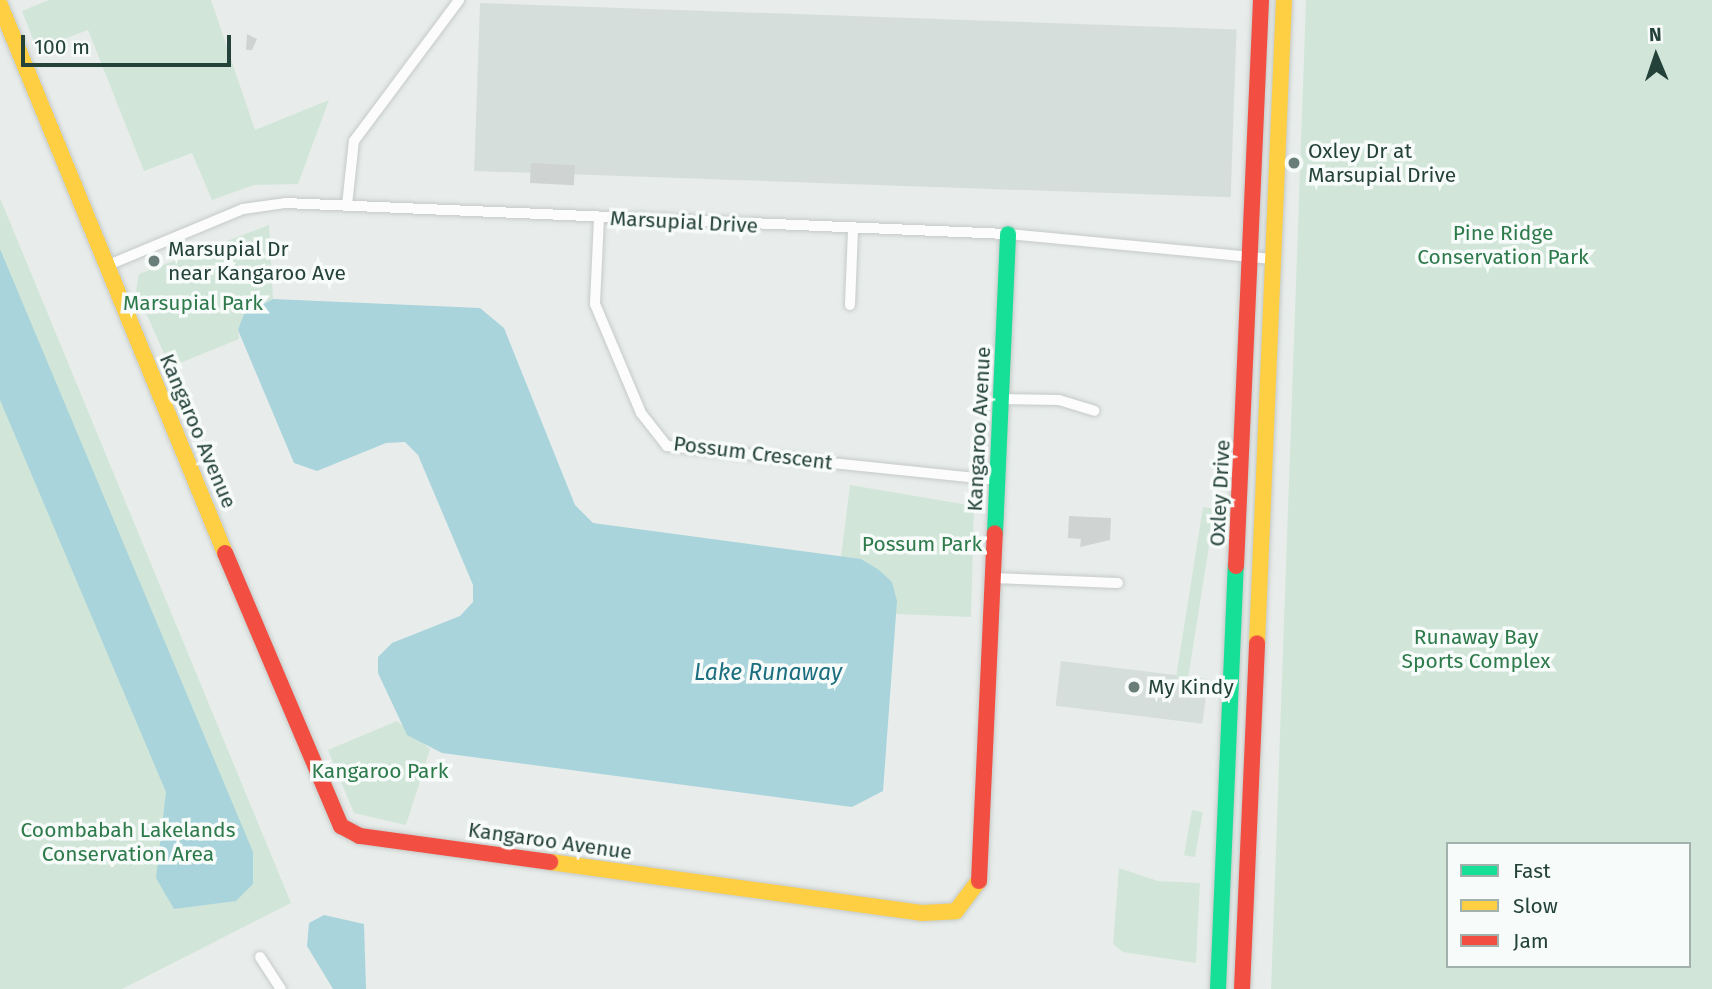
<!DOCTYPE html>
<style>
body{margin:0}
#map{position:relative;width:1712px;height:989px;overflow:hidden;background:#e8edeb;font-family:"Fira Sans",sans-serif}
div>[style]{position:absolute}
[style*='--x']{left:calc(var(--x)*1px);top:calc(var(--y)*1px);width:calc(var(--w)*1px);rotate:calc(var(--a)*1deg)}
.built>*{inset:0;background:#d6dedb;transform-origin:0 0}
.green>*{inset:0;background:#d1e6d8;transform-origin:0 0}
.water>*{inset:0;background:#a9d4db}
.building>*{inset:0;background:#cfd4d2;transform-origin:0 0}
.roads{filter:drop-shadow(0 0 2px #c5cac8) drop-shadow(0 0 2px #c5cac8)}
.street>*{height:10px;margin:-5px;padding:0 5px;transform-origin:5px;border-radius:5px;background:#fcfcfc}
.fast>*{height:16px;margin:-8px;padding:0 8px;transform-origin:8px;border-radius:8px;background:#16e098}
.slow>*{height:16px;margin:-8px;padding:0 8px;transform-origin:8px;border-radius:8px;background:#ffcf43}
.jam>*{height:16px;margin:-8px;padding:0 8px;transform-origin:8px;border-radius:8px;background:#f24e42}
.dots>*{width:19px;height:19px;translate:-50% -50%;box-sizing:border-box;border:4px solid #f7fbf9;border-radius:50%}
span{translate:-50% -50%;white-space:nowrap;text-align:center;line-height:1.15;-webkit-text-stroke:7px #f7fbf9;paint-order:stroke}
.poi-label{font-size:21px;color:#24423a}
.left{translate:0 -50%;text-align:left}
.street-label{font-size:21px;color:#24423a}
.park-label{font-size:21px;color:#2d7a4b}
.water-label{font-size:23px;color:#1c6f80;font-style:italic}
.legend{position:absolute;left:1446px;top:842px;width:245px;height:126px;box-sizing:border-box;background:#f7fbf9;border:2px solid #a3b1ad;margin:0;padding:9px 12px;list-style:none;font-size:21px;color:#24423a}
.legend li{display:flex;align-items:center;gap:14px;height:35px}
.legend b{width:35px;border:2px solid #a3b1ad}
.north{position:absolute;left:1621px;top:21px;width:70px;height:70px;-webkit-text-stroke:5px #f7fbf9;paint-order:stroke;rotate:358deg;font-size:19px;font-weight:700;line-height:28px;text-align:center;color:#24423a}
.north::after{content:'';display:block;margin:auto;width:24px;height:32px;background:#24423a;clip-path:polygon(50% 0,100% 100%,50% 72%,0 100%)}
.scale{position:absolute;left:21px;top:35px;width:210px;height:32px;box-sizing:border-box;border:4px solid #24423a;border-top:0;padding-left:9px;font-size:21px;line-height:24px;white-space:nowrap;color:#24423a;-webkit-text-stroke:5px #f7fbf9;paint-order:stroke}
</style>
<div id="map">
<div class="built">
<i style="left:480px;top:3px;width:757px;height:168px;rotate:2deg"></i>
<i style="left:1061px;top:661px;width:148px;height:45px;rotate:7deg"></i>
</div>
<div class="green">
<i style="clip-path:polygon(49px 0,211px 0,255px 130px,329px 100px,298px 184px,254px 185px,212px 200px,192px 153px,144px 171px,88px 30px,37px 49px,22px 11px)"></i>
<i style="clip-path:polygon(evenodd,1306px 0,1712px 0,1712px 989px,1271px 989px,1306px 0,1448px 844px,1689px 844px,1689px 966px,1448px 966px,1448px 844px)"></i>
<i style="clip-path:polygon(0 198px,291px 903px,122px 989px,0 989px)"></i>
<i style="clip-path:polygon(269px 225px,273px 299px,253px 308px,238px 330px,239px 339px,170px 367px,136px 290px,139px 274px)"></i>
<i style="clip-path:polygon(850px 485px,974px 506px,971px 617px,896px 614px,892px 582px,861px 559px,841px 557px)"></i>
<i style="left:1203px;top:507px;width:12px;height:172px;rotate:9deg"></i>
<i style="clip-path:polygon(397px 721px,430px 749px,406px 825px,354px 813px,328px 750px)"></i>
<i style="left:1192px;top:810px;width:11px;height:46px;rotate:10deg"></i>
<i style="clip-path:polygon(1119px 868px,1158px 881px,1200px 883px,1196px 963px,1123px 952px,1113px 944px)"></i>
</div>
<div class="water">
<i style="clip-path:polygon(0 249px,253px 852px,253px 884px,236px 901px,174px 909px,156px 878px,166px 792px,0 400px)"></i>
<i style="clip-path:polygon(273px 299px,480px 308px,504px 328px,575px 505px,593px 523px,861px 559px,879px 570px,892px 582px,897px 601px,883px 791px,852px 807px,442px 753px,407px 735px,378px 673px,378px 657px,392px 643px,460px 616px,473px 602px,473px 585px,418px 455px,405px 442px,386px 443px,317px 471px,294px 463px,238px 330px,244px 314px)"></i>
<i style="clip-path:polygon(324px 915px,364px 924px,366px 989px,333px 989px,307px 946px,309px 923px)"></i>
</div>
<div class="building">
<i style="clip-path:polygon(247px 34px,257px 39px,252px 50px,246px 50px)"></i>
<i style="left:531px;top:163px;width:44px;height:20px;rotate:3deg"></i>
<i style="clip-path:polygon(1069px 516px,1111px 518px,1110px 540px,1080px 547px,1081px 539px,1068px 538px)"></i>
</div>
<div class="roads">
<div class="street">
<i style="--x:347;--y:205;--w:64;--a:-83.8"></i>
<i style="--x:354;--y:141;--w:176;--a:-53.3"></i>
<i style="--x:599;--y:218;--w:86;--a:92.7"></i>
<i style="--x:595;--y:304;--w:118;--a:67.1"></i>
<i style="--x:641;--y:413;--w:42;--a:51.8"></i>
<i style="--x:667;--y:446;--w:332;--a:5.9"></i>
<i style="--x:106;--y:266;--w:148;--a:-22.6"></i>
<i style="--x:243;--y:209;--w:42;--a:-8.1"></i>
<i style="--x:285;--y:203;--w:724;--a:2.46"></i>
<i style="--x:1008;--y:234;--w:266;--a:5.4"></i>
<i style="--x:850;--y:305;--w:75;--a:-87.7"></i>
<i style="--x:1001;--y:399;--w:58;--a:1"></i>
<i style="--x:1059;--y:400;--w:37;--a:17"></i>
<i style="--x:993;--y:578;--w:125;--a:2.3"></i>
<i style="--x:260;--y:957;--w:38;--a:57"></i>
</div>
<div class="fast">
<i style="--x:995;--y:533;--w:299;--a:-87.5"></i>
<i style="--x:1218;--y:989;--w:423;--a:-87.6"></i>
</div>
<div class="slow">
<i style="--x:0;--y:5;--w:592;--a:67.68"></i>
<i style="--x:1257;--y:643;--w:644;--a:-87.6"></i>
<i style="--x:550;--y:862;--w:375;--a:7.8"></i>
<i style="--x:922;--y:913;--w:34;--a:-3"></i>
<i style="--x:956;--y:911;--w:38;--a:-53"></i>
</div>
<div class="jam">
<i style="--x:225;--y:553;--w:297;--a:67"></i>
<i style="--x:341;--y:826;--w:21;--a:28"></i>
<i style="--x:360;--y:836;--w:192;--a:7.8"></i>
<i style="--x:1236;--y:566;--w:567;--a:-87.47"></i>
<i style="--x:979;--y:881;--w:348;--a:-87.4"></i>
<i style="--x:1242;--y:989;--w:346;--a:-87.5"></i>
</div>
</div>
<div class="dots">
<i style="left:1294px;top:163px;background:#697e78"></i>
<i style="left:154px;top:261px;background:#697e78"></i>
<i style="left:1134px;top:687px;background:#697e78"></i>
</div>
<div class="poi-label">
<span class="left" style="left:1308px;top:163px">Oxley Dr at<br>Marsupial Drive</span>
<span class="left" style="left:168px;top:261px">Marsupial Dr<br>near Kangaroo Ave</span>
<span class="left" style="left:1148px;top:687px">My Kindy</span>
</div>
<div class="street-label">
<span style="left:684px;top:222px;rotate:3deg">Marsupial Drive</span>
<span style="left:979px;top:429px;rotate:-87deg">Kangaroo Avenue</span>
<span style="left:198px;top:431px;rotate:67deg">Kangaroo Avenue</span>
<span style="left:753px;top:453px;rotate:7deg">Possum Crescent</span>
<span style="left:1220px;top:493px;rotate:-87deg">Oxley Drive</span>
<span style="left:550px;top:841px;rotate:8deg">Kangaroo Avenue</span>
</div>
<div class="park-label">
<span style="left:1503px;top:245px">Pine Ridge<br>Conservation Park</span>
<span style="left:193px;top:303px">Marsupial Park</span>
<span style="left:922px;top:544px">Possum Park</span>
<span style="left:1476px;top:649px">Runaway Bay<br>Sports Complex</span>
<span style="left:380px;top:771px">Kangaroo Park</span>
<span style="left:128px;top:842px">Coombabah Lakelands<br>Conservation Area</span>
</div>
<div class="water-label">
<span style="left:768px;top:672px">Lake Runaway</span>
</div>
<ul class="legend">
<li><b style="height:9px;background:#16e098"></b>Fast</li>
<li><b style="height:9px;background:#ffcf43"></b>Slow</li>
<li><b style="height:9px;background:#f24e42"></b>Jam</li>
</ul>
<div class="north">N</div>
<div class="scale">100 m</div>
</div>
